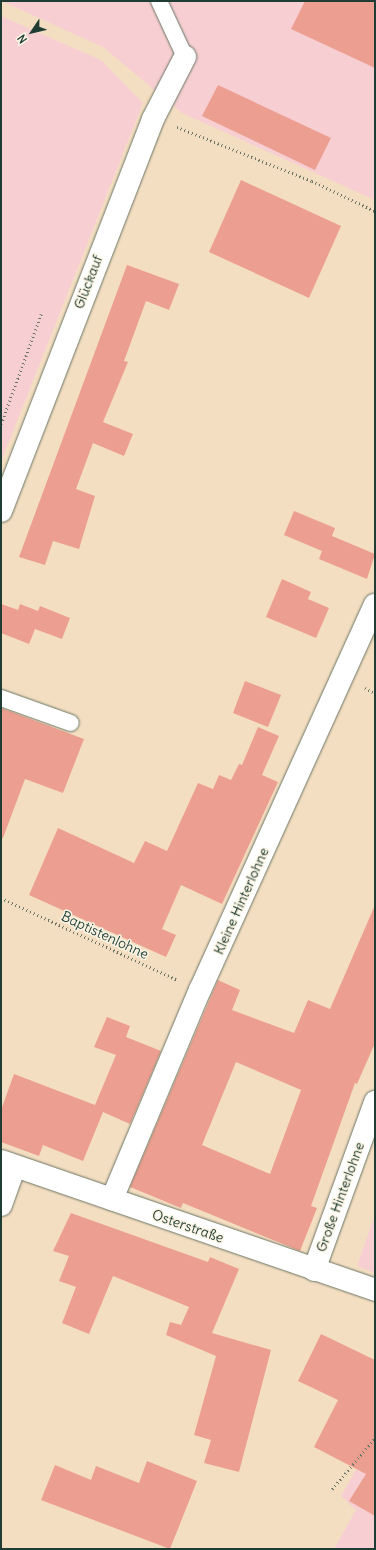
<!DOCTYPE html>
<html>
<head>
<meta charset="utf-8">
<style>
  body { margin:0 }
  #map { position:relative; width:376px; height:1550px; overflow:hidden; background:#f4dec1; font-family:Delius,sans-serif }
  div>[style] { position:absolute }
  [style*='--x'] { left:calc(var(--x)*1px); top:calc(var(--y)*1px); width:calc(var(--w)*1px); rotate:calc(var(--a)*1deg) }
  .built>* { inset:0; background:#f7cfd3 }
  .building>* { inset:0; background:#ec9f91 }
  .path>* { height:2.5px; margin-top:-1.25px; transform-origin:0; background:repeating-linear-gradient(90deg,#6a7565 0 1px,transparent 0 4px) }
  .roads { filter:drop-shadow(0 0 1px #6a7565) drop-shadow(0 0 1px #6a7565) }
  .service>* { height:16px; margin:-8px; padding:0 8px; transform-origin:8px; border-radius:8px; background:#fff }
  .minor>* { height:22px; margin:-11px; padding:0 11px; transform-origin:11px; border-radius:11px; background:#fff }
  .tertiary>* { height:22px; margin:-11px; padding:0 11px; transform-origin:11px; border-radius:11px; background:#fff }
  span { translate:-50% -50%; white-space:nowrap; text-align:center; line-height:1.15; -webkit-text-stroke:3px #fcf5e5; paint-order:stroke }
  .street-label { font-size:14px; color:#1f3d34 }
  .frame { position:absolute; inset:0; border:2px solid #1f3d34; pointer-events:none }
  .north { position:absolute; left:12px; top:12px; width:40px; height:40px; -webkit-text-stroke:3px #fcf5e5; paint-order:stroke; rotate:235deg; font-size:11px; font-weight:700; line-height:16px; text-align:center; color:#1f3d34 }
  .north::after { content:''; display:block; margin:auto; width:14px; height:18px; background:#1f3d34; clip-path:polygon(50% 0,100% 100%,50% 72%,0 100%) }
</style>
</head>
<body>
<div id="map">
  <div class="built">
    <i style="clip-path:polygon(1px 1px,375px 1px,375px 200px,182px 113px,103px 47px)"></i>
    <i style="clip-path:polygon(1px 16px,101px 60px,143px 103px,1px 462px)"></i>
    <i style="clip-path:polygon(375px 1215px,375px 1273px,357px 1266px)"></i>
    <i style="clip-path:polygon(375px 1436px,375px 1549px,334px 1549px,356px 1510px,341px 1496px)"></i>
  </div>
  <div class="building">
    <i style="clip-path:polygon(305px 1px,375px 1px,375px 68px,291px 29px)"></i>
    <i style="clip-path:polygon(218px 85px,331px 138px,315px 170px,202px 116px)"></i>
    <i style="clip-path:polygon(241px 180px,341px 226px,309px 298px,209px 252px)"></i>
    <i style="clip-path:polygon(127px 265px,179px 284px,169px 310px,146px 301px,124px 361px,128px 362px,103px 422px,133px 434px,124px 456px,93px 443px,76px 489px,95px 496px,79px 549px,53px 541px,45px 565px,19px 557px)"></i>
    <i style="clip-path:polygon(294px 511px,335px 528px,332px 536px,375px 554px,367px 579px,319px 559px,322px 551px,284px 535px)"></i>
    <i style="clip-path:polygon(282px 579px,311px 592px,308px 599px,329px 608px,316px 638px,266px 617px)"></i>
    <i style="clip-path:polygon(1px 604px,18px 610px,20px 604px,38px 611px,40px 606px,70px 618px,62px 639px,35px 629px,29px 644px,1px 633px)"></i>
    <i style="clip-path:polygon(245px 681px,281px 695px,268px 727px,233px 713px)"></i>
    <i style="clip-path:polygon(1px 708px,84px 739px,63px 793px,25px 779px,3px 838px,1px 838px)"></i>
    <i style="clip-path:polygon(258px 727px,279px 736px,262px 775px,278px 782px,222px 904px,181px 885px,162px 929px,176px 935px,166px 957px,29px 895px,58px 828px,134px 863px,145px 841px,167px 851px,198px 783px,213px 789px,219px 775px,231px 780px,239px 764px,242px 765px)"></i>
    <i style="clip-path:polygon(evenodd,375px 905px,375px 1043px,357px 1084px,355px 1083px,311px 1206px,317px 1208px,300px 1251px,183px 1203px,181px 1208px,130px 1187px,218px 980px,240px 990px,232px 1010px,294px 1033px,308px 1000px,330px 1009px,375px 905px,236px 1062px,301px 1090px,270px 1174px,202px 1145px,236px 1062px)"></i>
    <i style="clip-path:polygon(107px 1017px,130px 1026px,126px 1037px,161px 1051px,130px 1124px,103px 1112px,83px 1161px,43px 1145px,39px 1156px,1px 1142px,1px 1110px,14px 1074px,95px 1105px,116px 1055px,94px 1047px)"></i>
    <i style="clip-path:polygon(71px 1213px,208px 1262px,210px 1257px,239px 1269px,212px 1333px,271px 1350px,239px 1472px,204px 1463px,211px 1440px,194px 1435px,216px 1356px,166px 1335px,170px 1322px,181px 1325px,189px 1307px,113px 1276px,89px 1334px,62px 1323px,76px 1287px,59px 1281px,69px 1256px,53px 1251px)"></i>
    <i style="clip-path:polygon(321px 1334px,375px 1360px,375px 1516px,349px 1501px,366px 1474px,314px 1447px,338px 1400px,298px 1381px)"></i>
    <i style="clip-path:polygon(147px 1461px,197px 1481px,170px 1549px,41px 1500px,55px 1465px,91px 1480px,96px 1466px,139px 1483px)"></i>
  </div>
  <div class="path">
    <i style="--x:177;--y:127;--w:145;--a:21.8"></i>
    <i style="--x:312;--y:181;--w:70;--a:25.5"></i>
    <i style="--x:1;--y:424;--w:117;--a:-70"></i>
    <i style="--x:365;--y:688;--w:11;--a:27"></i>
    <i style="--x:1;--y:898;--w:195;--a:24.9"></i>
    <i style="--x:332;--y:1489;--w:67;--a:-49.9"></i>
  </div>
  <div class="roads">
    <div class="service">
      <i style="--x:159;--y:1;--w:62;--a:65.1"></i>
      <i style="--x:1;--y:698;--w:74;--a:19.7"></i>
    </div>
    <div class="minor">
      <i style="--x:1;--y:511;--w:420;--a:-68.8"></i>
      <i style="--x:153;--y:119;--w:70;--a:-62.7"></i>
      <i style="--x:112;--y:1199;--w:227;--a:-67.2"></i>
      <i style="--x:200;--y:990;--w:423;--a:-65.6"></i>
      <i style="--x:1;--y:1205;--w:41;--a:-70.3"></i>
      <i style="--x:314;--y:1270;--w:179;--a:-70"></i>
    </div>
    <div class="tertiary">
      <i style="--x:1;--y:1161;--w:396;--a:19"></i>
    </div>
  </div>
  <div class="street-label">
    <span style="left:88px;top:282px;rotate:-69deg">Glückauf</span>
    <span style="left:241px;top:901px;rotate:-66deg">Kleine Hinterlohne</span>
    <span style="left:105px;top:935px;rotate:25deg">Baptistenlohne</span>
    <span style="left:340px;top:1197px;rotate:-70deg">Große Hinterlohne</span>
    <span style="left:188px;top:1226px;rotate:19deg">Osterstraße</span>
  </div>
  <div class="frame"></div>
  <div class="north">N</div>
</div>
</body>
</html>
